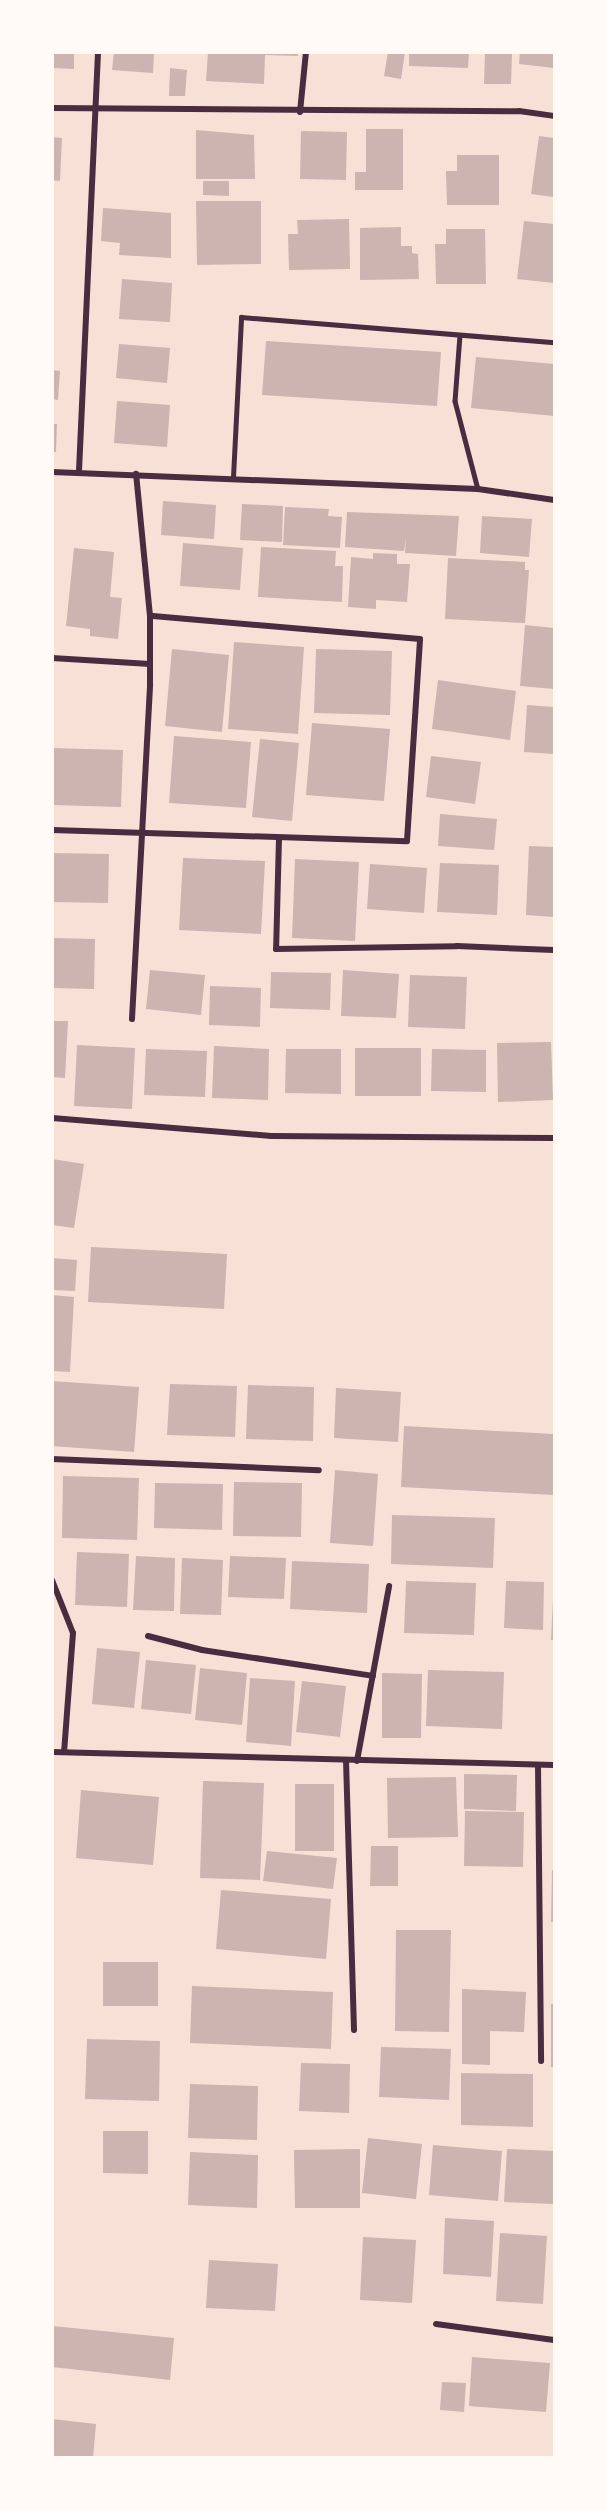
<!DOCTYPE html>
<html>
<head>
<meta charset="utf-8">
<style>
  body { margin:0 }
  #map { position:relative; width:607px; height:2510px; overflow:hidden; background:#f7e1d7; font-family:"Alegreya Sans",sans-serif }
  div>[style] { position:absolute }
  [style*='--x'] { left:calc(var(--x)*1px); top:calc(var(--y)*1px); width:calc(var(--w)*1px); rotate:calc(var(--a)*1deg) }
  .building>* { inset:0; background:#ccb4b1 }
  .service>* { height:4.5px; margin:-2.25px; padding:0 2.25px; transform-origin:2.25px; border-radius:2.25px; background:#4a2c40 }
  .minor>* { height:6px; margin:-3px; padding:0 3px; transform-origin:3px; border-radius:3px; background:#4a2c40 }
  span { translate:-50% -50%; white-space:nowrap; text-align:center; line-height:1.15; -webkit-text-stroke:4.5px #fffaf5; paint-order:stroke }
  .frame { position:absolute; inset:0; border:54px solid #fffaf5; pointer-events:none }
</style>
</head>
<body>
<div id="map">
  <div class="building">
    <i style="clip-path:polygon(52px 52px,74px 52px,74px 69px,52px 68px)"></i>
    <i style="clip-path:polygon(114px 52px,154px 52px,153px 73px,112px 70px)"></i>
    <i style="clip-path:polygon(208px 52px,298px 52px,298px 56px,265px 55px,264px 84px,206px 81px)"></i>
    <i style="clip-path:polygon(388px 52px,405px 52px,401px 79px,384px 76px)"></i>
    <i style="clip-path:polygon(409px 52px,469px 52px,468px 68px,409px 66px)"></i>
    <i style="clip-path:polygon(485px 52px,512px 52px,511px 84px,484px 84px)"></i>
    <i style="clip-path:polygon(520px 52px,554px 52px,554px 68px,519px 64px)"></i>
    <i style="clip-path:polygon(170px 68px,187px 70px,185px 96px,169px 96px)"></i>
    <i style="clip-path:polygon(366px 129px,403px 129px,403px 190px,355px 190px,355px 172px,366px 172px)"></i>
    <i style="clip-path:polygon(196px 130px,254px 135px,255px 179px,196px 179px)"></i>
    <i style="clip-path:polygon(301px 131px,347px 132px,346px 180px,300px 179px)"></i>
    <i style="clip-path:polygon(539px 136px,554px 138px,554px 197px,531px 194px)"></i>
    <i style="clip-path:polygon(52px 137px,62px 138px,60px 181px,52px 180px)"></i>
    <i style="clip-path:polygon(457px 155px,499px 155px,499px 205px,447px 205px,446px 171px,457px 171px)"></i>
    <i style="clip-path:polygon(203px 181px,229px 181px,229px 196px,203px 195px)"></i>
    <i style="clip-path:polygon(196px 201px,261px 201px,261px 264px,197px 265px)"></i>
    <i style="clip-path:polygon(103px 208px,171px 213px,171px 258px,119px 255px,120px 243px,101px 241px)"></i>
    <i style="clip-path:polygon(349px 219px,350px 269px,289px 270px,288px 234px,298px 234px,297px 220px)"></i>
    <i style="clip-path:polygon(524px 221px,554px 224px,554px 283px,517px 279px)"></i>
    <i style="clip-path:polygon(401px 227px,401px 246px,412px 246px,412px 253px,418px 254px,419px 279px,360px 280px,360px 228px)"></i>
    <i style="clip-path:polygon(446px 229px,485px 229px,486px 284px,436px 284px,435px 244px,446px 244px)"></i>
    <i style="clip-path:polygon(122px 279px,172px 283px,170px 322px,119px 319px)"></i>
    <i style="clip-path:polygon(266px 341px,441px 352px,437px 406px,262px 395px)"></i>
    <i style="clip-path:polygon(119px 344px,170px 348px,167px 383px,116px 378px)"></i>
    <i style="clip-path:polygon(476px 357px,554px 364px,554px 416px,471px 408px)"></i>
    <i style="clip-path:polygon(52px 370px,60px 371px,58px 400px,52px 399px)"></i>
    <i style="clip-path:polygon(117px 401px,170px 405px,167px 447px,114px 443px)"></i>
    <i style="clip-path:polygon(52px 424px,57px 424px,56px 452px,52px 452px)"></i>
    <i style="clip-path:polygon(163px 501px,216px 505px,214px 539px,161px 535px)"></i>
    <i style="clip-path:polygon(242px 504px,283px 506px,282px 542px,240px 540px)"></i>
    <i style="clip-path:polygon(285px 507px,329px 509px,328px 516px,342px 517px,340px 548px,283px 545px)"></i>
    <i style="clip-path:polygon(347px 512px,459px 516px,456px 556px,405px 553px,406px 538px,404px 551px,345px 547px)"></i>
    <i style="clip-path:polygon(482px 516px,532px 519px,529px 557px,480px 553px)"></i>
    <i style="clip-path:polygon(183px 543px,243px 548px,240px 590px,180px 586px)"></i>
    <i style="clip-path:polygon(261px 547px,336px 551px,335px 566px,343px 566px,342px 602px,258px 597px)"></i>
    <i style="clip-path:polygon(74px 548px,114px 552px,110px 597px,122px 598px,118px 639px,90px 636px,90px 629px,66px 626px)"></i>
    <i style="clip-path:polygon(373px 553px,397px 554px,397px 564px,410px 564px,407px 602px,376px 600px,376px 609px,348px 607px,351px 557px,373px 559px)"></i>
    <i style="clip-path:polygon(448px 558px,525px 562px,525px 570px,529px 570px,525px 623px,445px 619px)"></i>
    <i style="clip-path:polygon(525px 625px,554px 628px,554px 689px,520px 686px)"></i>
    <i style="clip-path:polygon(234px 642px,304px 647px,298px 734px,228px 729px)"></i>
    <i style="clip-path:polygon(172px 649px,229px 655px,222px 732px,165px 726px)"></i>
    <i style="clip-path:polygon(316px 649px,392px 651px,390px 715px,314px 713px)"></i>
    <i style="clip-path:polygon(438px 680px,516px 691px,510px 740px,432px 729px)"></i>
    <i style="clip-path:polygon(527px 705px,554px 707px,554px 754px,524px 752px)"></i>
    <i style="clip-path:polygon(312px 723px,390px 729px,384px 801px,306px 795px)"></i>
    <i style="clip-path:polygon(174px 736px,251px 742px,246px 808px,169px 803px)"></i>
    <i style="clip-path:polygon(260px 739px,299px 743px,292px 821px,252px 817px)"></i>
    <i style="clip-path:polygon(52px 748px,123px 750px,121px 807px,52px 805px)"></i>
    <i style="clip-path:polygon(431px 756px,481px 762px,475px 804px,426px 797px)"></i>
    <i style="clip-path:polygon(440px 814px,497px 819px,494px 850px,438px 846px)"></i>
    <i style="clip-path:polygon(529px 846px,554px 847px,554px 917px,526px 915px)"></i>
    <i style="clip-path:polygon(52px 853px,109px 854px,108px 903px,52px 902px)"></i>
    <i style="clip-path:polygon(183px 858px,265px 861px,261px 934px,179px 930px)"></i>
    <i style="clip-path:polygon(295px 859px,359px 862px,355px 941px,292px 938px)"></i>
    <i style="clip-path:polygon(440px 863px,499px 865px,497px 915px,437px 912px)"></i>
    <i style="clip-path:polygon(370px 864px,427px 868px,424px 913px,367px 909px)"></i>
    <i style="clip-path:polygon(52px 938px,95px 939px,94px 989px,52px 988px)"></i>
    <i style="clip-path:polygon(150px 970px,205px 975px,201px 1015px,146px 1009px)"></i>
    <i style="clip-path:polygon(343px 970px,399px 974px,396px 1018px,341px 1016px)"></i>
    <i style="clip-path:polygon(271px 972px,331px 973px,330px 1010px,270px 1008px)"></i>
    <i style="clip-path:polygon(410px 975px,467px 977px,465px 1029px,408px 1027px)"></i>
    <i style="clip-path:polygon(210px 986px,261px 988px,260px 1027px,209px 1025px)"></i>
    <i style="clip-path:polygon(52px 1021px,68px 1021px,65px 1078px,52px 1077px)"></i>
    <i style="clip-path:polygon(551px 1042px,553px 1100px,498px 1102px,497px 1043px)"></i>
    <i style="clip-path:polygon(77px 1045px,135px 1048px,132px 1109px,74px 1106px)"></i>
    <i style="clip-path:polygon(214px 1046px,269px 1049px,268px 1100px,212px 1098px)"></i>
    <i style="clip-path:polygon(355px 1048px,421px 1048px,421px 1096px,355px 1096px)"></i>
    <i style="clip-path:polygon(146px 1049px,207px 1051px,205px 1097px,144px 1095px)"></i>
    <i style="clip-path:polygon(286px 1049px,341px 1049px,341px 1094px,285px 1093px)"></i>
    <i style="clip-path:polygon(432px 1049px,486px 1050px,486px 1092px,431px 1091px)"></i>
    <i style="clip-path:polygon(52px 1159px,84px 1164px,74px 1228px,52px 1225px)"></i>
    <i style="clip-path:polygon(91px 1247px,227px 1254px,224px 1309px,88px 1302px)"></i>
    <i style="clip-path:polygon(52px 1258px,77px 1260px,75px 1291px,52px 1290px)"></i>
    <i style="clip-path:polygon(52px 1295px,74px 1297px,70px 1372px,52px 1371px)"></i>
    <i style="clip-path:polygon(52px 1381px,139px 1387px,134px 1452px,52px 1446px)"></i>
    <i style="clip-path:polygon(170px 1384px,237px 1386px,235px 1437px,167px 1435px)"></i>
    <i style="clip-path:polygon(248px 1385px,314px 1387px,313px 1441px,246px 1439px)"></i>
    <i style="clip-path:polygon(336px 1388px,401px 1392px,398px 1442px,334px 1438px)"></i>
    <i style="clip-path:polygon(404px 1426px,554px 1434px,554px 1495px,401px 1487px)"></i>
    <i style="clip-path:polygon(335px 1470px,378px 1474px,373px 1546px,330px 1543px)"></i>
    <i style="clip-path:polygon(63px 1476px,139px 1478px,137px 1540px,62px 1538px)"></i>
    <i style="clip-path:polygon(234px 1482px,302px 1483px,301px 1537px,233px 1536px)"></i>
    <i style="clip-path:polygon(155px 1483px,223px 1484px,222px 1530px,154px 1528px)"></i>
    <i style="clip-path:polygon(392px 1515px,495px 1518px,493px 1568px,391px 1564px)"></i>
    <i style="clip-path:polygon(77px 1552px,129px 1554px,127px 1607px,75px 1605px)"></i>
    <i style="clip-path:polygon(136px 1556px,175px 1558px,174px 1611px,133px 1610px)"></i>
    <i style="clip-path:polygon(230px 1556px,286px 1558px,284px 1599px,228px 1597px)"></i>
    <i style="clip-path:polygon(182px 1558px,223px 1560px,221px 1615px,180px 1614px)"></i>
    <i style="clip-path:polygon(292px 1561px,369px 1564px,367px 1613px,290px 1609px)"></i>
    <i style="clip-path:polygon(406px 1581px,476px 1583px,474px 1635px,404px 1633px)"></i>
    <i style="clip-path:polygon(506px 1581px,544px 1582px,543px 1630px,504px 1628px)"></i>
    <i style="clip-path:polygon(553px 1599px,554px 1599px,554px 1640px,551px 1640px)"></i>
    <i style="clip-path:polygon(97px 1648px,140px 1652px,134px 1708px,92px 1704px)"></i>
    <i style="clip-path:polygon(146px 1660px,196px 1665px,191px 1714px,141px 1709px)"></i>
    <i style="clip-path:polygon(200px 1668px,247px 1673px,242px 1725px,195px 1720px)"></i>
    <i style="clip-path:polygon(428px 1670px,504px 1672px,502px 1729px,426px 1726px)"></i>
    <i style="clip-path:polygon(382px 1673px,422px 1674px,421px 1738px,382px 1738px)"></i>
    <i style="clip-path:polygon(250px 1678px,295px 1681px,291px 1746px,246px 1742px)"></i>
    <i style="clip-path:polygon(302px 1681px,346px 1686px,340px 1737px,296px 1732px)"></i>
    <i style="clip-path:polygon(464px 1774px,517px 1775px,516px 1811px,464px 1809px)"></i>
    <i style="clip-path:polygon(456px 1777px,458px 1837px,388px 1838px,387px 1778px)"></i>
    <i style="clip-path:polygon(203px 1781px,264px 1783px,260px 1880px,200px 1878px)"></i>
    <i style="clip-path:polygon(295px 1784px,334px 1784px,334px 1851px,295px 1851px)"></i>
    <i style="clip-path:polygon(81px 1790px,159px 1797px,153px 1865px,76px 1858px)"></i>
    <i style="clip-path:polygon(465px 1811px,524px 1812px,523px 1867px,464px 1866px)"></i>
    <i style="clip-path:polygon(371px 1846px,398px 1846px,398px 1886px,370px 1886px)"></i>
    <i style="clip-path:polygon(267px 1851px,337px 1858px,333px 1889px,263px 1881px)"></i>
    <i style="clip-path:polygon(552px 1870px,554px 1870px,554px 1922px,551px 1922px)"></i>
    <i style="clip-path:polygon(221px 1890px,331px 1899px,326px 1959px,216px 1949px)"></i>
    <i style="clip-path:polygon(396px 1930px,451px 1930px,449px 2032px,395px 2031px)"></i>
    <i style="clip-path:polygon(103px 1962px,158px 1962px,158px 2006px,103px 2006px)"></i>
    <i style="clip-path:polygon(192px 1986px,333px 1992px,331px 2049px,190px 2043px)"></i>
    <i style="clip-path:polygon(462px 1989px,526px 1992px,524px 2032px,490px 2031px,490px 2065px,462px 2064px)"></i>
    <i style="clip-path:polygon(551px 2004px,554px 2004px,554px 2067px,551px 2067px)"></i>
    <i style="clip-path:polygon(87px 2039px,160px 2041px,159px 2101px,85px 2099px)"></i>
    <i style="clip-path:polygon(381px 2047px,451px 2049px,449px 2100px,379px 2097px)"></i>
    <i style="clip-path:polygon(301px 2063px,350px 2064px,349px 2113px,299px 2111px)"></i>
    <i style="clip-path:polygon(461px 2073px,533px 2074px,533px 2127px,461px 2125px)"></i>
    <i style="clip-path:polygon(190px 2084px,258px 2086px,257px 2140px,188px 2138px)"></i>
    <i style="clip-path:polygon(103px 2131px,148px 2131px,148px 2174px,103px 2173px)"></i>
    <i style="clip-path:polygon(368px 2138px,422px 2144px,416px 2199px,362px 2193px)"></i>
    <i style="clip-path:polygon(433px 2145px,502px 2151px,498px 2201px,429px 2195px)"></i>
    <i style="clip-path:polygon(360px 2149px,360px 2208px,295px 2208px,294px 2150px)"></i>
    <i style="clip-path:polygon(507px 2149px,554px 2151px,554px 2204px,504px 2202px)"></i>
    <i style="clip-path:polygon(190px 2152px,258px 2155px,257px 2208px,188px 2205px)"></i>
    <i style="clip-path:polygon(445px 2218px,494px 2221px,491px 2277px,443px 2274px)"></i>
    <i style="clip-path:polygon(500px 2233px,547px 2236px,543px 2304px,496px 2301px)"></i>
    <i style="clip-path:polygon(363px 2237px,416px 2240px,412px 2303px,360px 2300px)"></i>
    <i style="clip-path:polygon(209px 2260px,278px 2264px,275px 2311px,206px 2308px)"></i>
    <i style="clip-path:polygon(52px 2326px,174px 2338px,170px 2380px,52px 2367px)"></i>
    <i style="clip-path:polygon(472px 2357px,550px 2363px,546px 2412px,469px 2406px)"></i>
    <i style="clip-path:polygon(442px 2382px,466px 2383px,464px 2412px,440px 2410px)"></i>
    <i style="clip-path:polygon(52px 2419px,96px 2424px,93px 2458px,52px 2458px)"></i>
  </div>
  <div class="service">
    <i style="--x:460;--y:335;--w:66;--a:94.3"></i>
    <i style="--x:455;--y:401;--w:91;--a:75.4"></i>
    <i style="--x:233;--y:477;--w:160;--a:-87.1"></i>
    <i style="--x:241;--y:317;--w:314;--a:4.6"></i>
  </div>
  <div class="minor">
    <i style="--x:52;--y:108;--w:467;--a:0.4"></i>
    <i style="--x:519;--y:111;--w:35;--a:8"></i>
    <i style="--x:300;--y:112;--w:60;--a:-84.3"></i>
    <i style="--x:79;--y:471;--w:419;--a:-87.4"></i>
    <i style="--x:52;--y:472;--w:426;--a:2.3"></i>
    <i style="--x:478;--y:489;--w:77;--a:8.2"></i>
    <i style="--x:52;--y:658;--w:98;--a:3.5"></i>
    <i style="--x:52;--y:830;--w:355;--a:1.8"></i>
    <i style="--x:407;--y:841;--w:202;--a:-86.3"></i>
    <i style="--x:420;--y:639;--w:271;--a:-175.1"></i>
    <i style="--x:279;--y:838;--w:111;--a:91.5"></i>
    <i style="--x:276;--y:949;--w:181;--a:-0.9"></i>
    <i style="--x:457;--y:946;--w:97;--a:2.4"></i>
    <i style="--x:132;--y:1019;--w:335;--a:-86.9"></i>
    <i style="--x:150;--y:684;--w:68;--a:-90"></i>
    <i style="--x:150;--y:616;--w:143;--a:-95.6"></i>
    <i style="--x:52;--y:1118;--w:220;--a:4.7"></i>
    <i style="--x:271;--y:1136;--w:283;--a:0.4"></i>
    <i style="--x:52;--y:1459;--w:267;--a:2.4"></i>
    <i style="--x:52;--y:1580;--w:57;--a:68.4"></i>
    <i style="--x:73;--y:1633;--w:119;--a:94.3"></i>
    <i style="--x:148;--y:1636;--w:56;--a:14.5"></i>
    <i style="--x:202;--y:1650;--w:173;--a:8.6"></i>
    <i style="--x:52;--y:1752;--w:502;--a:1.48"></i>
    <i style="--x:346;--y:1760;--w:270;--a:88.3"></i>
    <i style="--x:357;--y:1761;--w:178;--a:-79.6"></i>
    <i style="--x:538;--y:1765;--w:296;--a:89.4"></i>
    <i style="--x:436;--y:2324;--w:119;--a:7.7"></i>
  </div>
  <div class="frame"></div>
</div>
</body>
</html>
